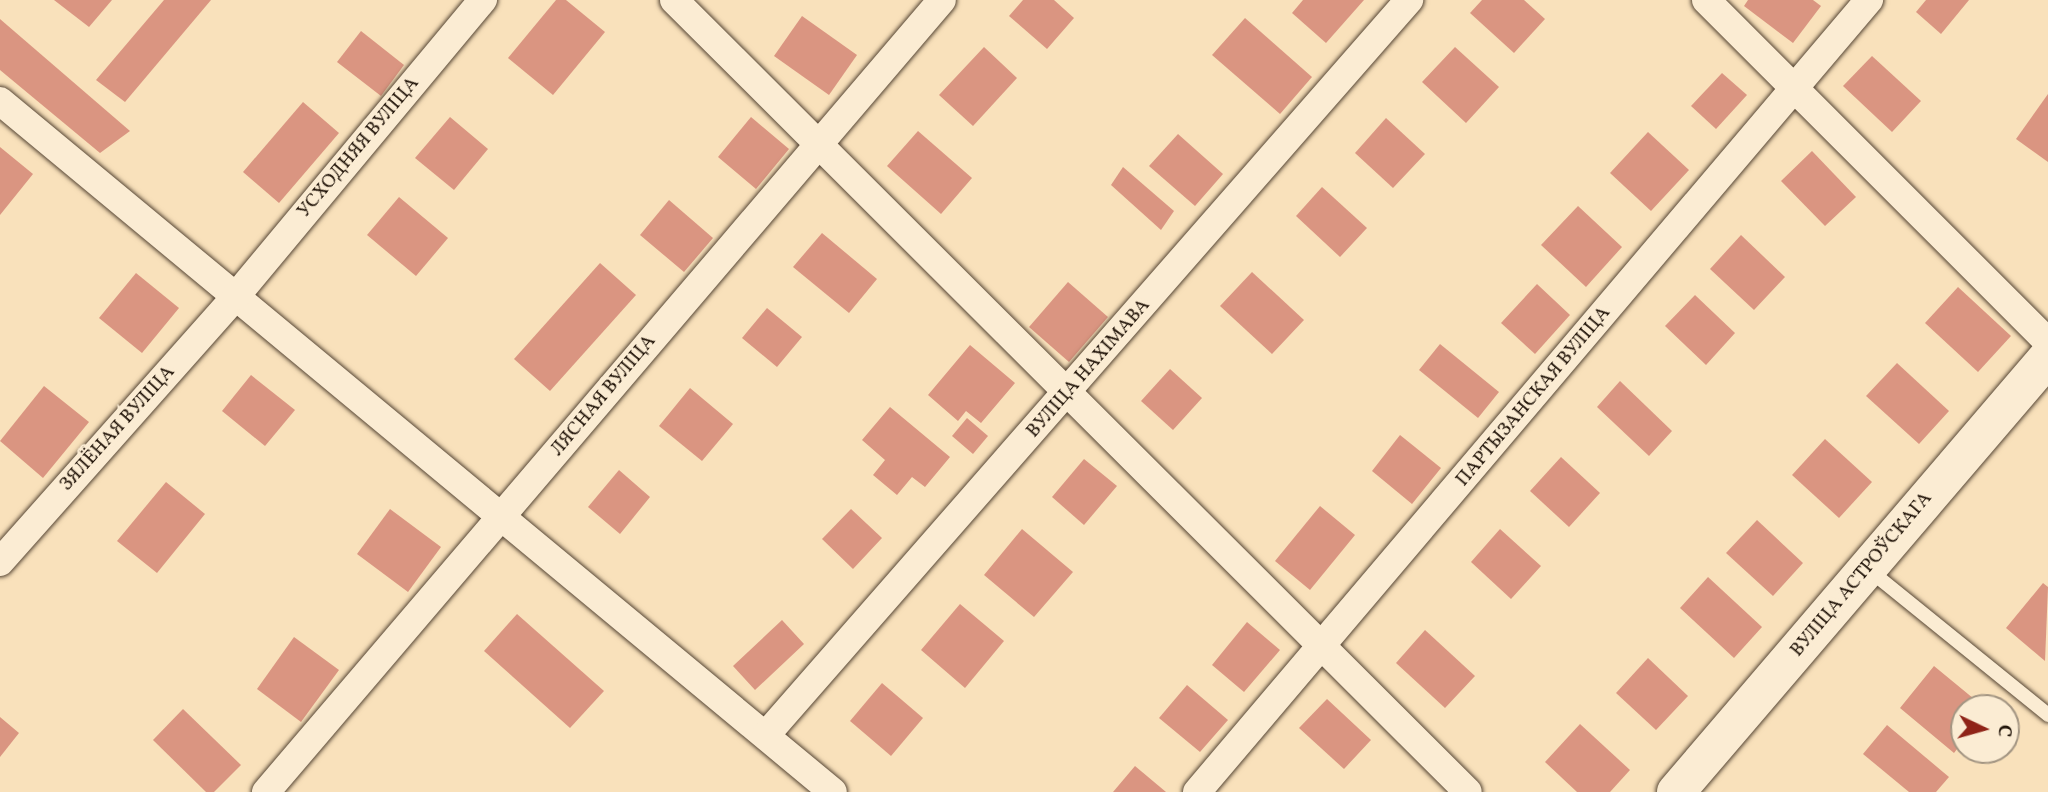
<!DOCTYPE html>
<html>
<head>
<meta charset="utf-8">
<style>
  body { margin:0 }
  #map { position:relative; width:2048px; height:792px; overflow:hidden; background:#f9e1bb; font-family:Vollkorn,serif }
  div>[style] { position:absolute }
  [style*='--x'] { left:calc(var(--x)*1px); top:calc(var(--y)*1px); width:calc(var(--w)*1px); rotate:calc(var(--a)*1deg) }
  .building>* { inset:0; background:#da9581 }
  .roads { filter:drop-shadow(0 0 2px #564635) drop-shadow(0 0 2px #564635) }
  .lane>* { height:14px; margin:-7px; padding:0 7px; transform-origin:7px; border-radius:7px; background:#fbecd3 }
  .street>* { height:28px; margin:-14px; padding:0 14px; transform-origin:14px; border-radius:14px; background:#fbecd3 }
  .secondary>* { height:38px; margin:-19px; padding:0 19px; transform-origin:19px; border-radius:19px; background:#fbecd3 }
  span { translate:-50% -50%; white-space:nowrap; text-align:center; line-height:1.15; -webkit-text-stroke:7px #fbecd3; paint-order:stroke }
  .street-label { font-size:19px; color:#201308 }
  .north { position:absolute; left:1950px; top:694px; width:70px; height:70px; box-sizing:border-box; background:#fbecd3; border:2px solid #a39582; border-radius:50%; rotate:95deg; font-size:19px; font-weight:700; line-height:28px; text-align:center; color:#201308 }
  .north::after { content:''; display:block; margin:auto; width:24px; height:32px; background:#8f2418; clip-path:polygon(50% 0,100% 100%,50% 72%,0 100%) }
</style>
</head>
<body>
<div id="map">
  <div class="building">
    <i style="clip-path:polygon(54px 0,112px 0,89px 27px)"></i>
    <i style="clip-path:polygon(164px 0,211px 0,125px 102px,96px 80px)"></i>
    <i style="clip-path:polygon(556px 0,566px 0,605px 32px,553px 95px,508px 58px)"></i>
    <i style="clip-path:polygon(1023px 0,1054px 0,1074px 18px,1047px 49px,1009px 16px)"></i>
    <i style="clip-path:polygon(1303px 0,1364px 0,1326px 43px,1292px 13px)"></i>
    <i style="clip-path:polygon(1482px 0,1524px 0,1545px 19px,1514px 53px,1470px 13px)"></i>
    <i style="clip-path:polygon(1748px 0,1813px 0,1821px 6px,1793px 43px,1744px 6px)"></i>
    <i style="clip-path:polygon(1926px 0,1969px 0,1941px 34px,1916px 12px)"></i>
    <i style="clip-path:polygon(802px 16px,857px 55px,829px 95px,774px 56px)"></i>
    <i style="clip-path:polygon(1245px 18px,1312px 77px,1280px 114px,1212px 55px)"></i>
    <i style="clip-path:polygon(0 19px,130px 131px,100px 153px,0 70px)"></i>
    <i style="clip-path:polygon(361px 31px,404px 65px,381px 96px,337px 62px)"></i>
    <i style="clip-path:polygon(984px 47px,1017px 78px,973px 126px,939px 95px)"></i>
    <i style="clip-path:polygon(1455px 47px,1499px 87px,1466px 123px,1422px 82px)"></i>
    <i style="clip-path:polygon(1872px 56px,1921px 101px,1892px 132px,1843px 86px)"></i>
    <i style="clip-path:polygon(1722px 73px,1747px 95px,1716px 129px,1691px 106px)"></i>
    <i style="clip-path:polygon(2048px 94px,2048px 162px,2016px 139px)"></i>
    <i style="clip-path:polygon(303px 102px,339px 133px,279px 203px,243px 172px)"></i>
    <i style="clip-path:polygon(450px 117px,488px 149px,454px 190px,415px 158px)"></i>
    <i style="clip-path:polygon(751px 117px,789px 149px,756px 189px,718px 157px)"></i>
    <i style="clip-path:polygon(1386px 118px,1425px 154px,1393px 188px,1355px 153px)"></i>
    <i style="clip-path:polygon(918px 131px,972px 178px,941px 214px,887px 166px)"></i>
    <i style="clip-path:polygon(1648px 132px,1689px 170px,1651px 211px,1610px 173px)"></i>
    <i style="clip-path:polygon(1178px 134px,1223px 174px,1195px 206px,1149px 166px)"></i>
    <i style="clip-path:polygon(0 147px,33px 174px,0 215px)"></i>
    <i style="clip-path:polygon(1812px 151px,1856px 197px,1825px 226px,1781px 181px)"></i>
    <i style="clip-path:polygon(1123px 167px,1174px 211px,1161px 230px,1111px 185px)"></i>
    <i style="clip-path:polygon(1322px 187px,1367px 228px,1340px 257px,1296px 216px)"></i>
    <i style="clip-path:polygon(399px 197px,448px 238px,416px 276px,367px 235px)"></i>
    <i style="clip-path:polygon(669px 200px,713px 238px,684px 272px,640px 235px)"></i>
    <i style="clip-path:polygon(1578px 206px,1622px 247px,1586px 287px,1541px 245px)"></i>
    <i style="clip-path:polygon(822px 233px,877px 279px,849px 313px,793px 267px)"></i>
    <i style="clip-path:polygon(1741px 235px,1785px 277px,1754px 310px,1710px 269px)"></i>
    <i style="clip-path:polygon(600px 263px,636px 295px,550px 391px,514px 359px)"></i>
    <i style="clip-path:polygon(1252px 272px,1304px 320px,1272px 354px,1220px 306px)"></i>
    <i style="clip-path:polygon(136px 273px,179px 308px,142px 353px,99px 318px)"></i>
    <i style="clip-path:polygon(1068px 282px,1108px 317px,1069px 362px,1029px 327px)"></i>
    <i style="clip-path:polygon(1537px 284px,1570px 315px,1535px 354px,1501px 323px)"></i>
    <i style="clip-path:polygon(1958px 287px,2011px 336px,1978px 372px,1925px 323px)"></i>
    <i style="clip-path:polygon(1695px 295px,1735px 333px,1706px 365px,1665px 326px)"></i>
    <i style="clip-path:polygon(767px 308px,802px 337px,777px 367px,742px 338px)"></i>
    <i style="clip-path:polygon(1440px 344px,1499px 392px,1478px 418px,1419px 370px)"></i>
    <i style="clip-path:polygon(970px 345px,1015px 383px,981px 423px,966px 411px,958px 421px,928px 395px)"></i>
    <i style="clip-path:polygon(1897px 363px,1949px 411px,1919px 444px,1866px 396px)"></i>
    <i style="clip-path:polygon(1170px 369px,1202px 398px,1173px 430px,1141px 401px)"></i>
    <i style="clip-path:polygon(251px 375px,295px 410px,265px 446px,222px 411px)"></i>
    <i style="clip-path:polygon(1620px 381px,1672px 431px,1649px 456px,1597px 407px)"></i>
    <i style="clip-path:polygon(44px 386px,89px 422px,43px 478px,0 441px)"></i>
    <i style="clip-path:polygon(690px 388px,733px 424px,702px 461px,659px 426px)"></i>
    <i style="clip-path:polygon(890px 407px,950px 457px,925px 487px,912px 477px,897px 495px,873px 475px,885px 460px,862px 440px)"></i>
    <i style="clip-path:polygon(967px 418px,988px 436px,973px 454px,952px 436px)"></i>
    <i style="clip-path:polygon(1400px 435px,1441px 468px,1412px 504px,1372px 471px)"></i>
    <i style="clip-path:polygon(1825px 439px,1872px 482px,1839px 518px,1792px 475px)"></i>
    <i style="clip-path:polygon(1561px 457px,1600px 493px,1569px 527px,1530px 491px)"></i>
    <i style="clip-path:polygon(1084px 459px,1117px 486px,1084px 525px,1052px 497px)"></i>
    <i style="clip-path:polygon(619px 470px,650px 497px,620px 534px,588px 507px)"></i>
    <i style="clip-path:polygon(166px 482px,205px 514px,157px 573px,117px 541px)"></i>
    <i style="clip-path:polygon(1320px 506px,1355px 535px,1310px 590px,1275px 561px)"></i>
    <i style="clip-path:polygon(390px 509px,441px 547px,408px 592px,357px 554px)"></i>
    <i style="clip-path:polygon(851px 509px,882px 538px,853px 569px,822px 539px)"></i>
    <i style="clip-path:polygon(1757px 520px,1803px 563px,1773px 596px,1726px 553px)"></i>
    <i style="clip-path:polygon(1022px 529px,1073px 572px,1034px 617px,984px 575px)"></i>
    <i style="clip-path:polygon(1500px 529px,1541px 566px,1511px 599px,1471px 562px)"></i>
    <i style="clip-path:polygon(1708px 577px,1762px 627px,1734px 658px,1680px 608px)"></i>
    <i style="clip-path:polygon(2043px 583px,2048px 587px,2045px 661px,2006px 628px)"></i>
    <i style="clip-path:polygon(960px 604px,1004px 641px,965px 688px,921px 650px)"></i>
    <i style="clip-path:polygon(517px 614px,604px 691px,570px 728px,484px 651px)"></i>
    <i style="clip-path:polygon(782px 620px,804px 644px,755px 690px,733px 666px)"></i>
    <i style="clip-path:polygon(1247px 622px,1280px 650px,1244px 692px,1212px 665px)"></i>
    <i style="clip-path:polygon(1425px 630px,1475px 676px,1445px 708px,1396px 663px)"></i>
    <i style="clip-path:polygon(294px 637px,339px 670px,301px 722px,257px 689px)"></i>
    <i style="clip-path:polygon(1648px 658px,1688px 696px,1656px 730px,1616px 693px)"></i>
    <i style="clip-path:polygon(1934px 666px,1985px 708px,1964px 708px,1964px 740px,1954px 753px,1900px 708px)"></i>
    <i style="clip-path:polygon(882px 683px,923px 718px,891px 756px,850px 721px)"></i>
    <i style="clip-path:polygon(1187px 685px,1228px 720px,1200px 752px,1159px 718px)"></i>
    <i style="clip-path:polygon(1327px 699px,1371px 740px,1344px 769px,1299px 728px)"></i>
    <i style="clip-path:polygon(183px 709px,241px 765px,214px 792px,206px 792px,153px 740px)"></i>
    <i style="clip-path:polygon(0 717px,19px 733px,0 757px)"></i>
    <i style="clip-path:polygon(1580px 724px,1630px 770px,1610px 792px,1577px 792px,1545px 762px)"></i>
    <i style="clip-path:polygon(1887px 725px,1949px 777px,1936px 792px,1909px 792px,1863px 754px)"></i>
    <i style="clip-path:polygon(1135px 766px,1166px 792px,1113px 792px)"></i>
  </div>
  <div class="roads">
    <div class="lane">
      <i style="--x:1868;--y:569;--w:232;--a:39"></i>
    </div>
    <div class="street">
      <i style="--x:674;--y:0;--w:1121;--a:44.93"></i>
      <i style="--x:1706;--y:0;--w:484;--a:45"></i>
      <i style="--x:0;--y:101;--w:1082;--a:39.68"></i>
      <i style="--x:0;--y:562;--w:356;--a:-48.4"></i>
      <i style="--x:236;--y:296;--w:386;--a:-50.2"></i>
      <i style="--x:766;--y:735;--w:977;--a:-48.82"></i>
      <i style="--x:266;--y:792;--w:1041;--a:-49.52"></i>
      <i style="--x:1197;--y:792;--w:1039;--a:-49.69"></i>
    </div>
    <div class="secondary">
      <i style="--x:1676;--y:792;--w:572;--a:-49.46"></i>
    </div>
  </div>
  <div class="street-label">
    <span style="left:359px;top:148px;rotate:-50deg">УСХОДНЯЯ ВУЛІЦА</span>
    <span style="left:1089px;top:369px;rotate:-49deg">ВУЛІЦА НАХІМАВА</span>
    <span style="left:604px;top:396px;rotate:-50deg">ЛЯСНАЯ ВУЛІЦА</span>
    <span style="left:1534px;top:397px;rotate:-50deg">ПАРТЫЗАНСКАЯ ВУЛІЦА</span>
    <span style="left:118px;top:429px;rotate:-48deg">ЗЯЛЁНАЯ ВУЛІЦА</span>
    <span style="left:1862px;top:575px;rotate:-50deg">ВУЛІЦА АСТРОЎСКАГА</span>
  </div>
  <div class="north">С</div>
</div>
</body>
</html>
